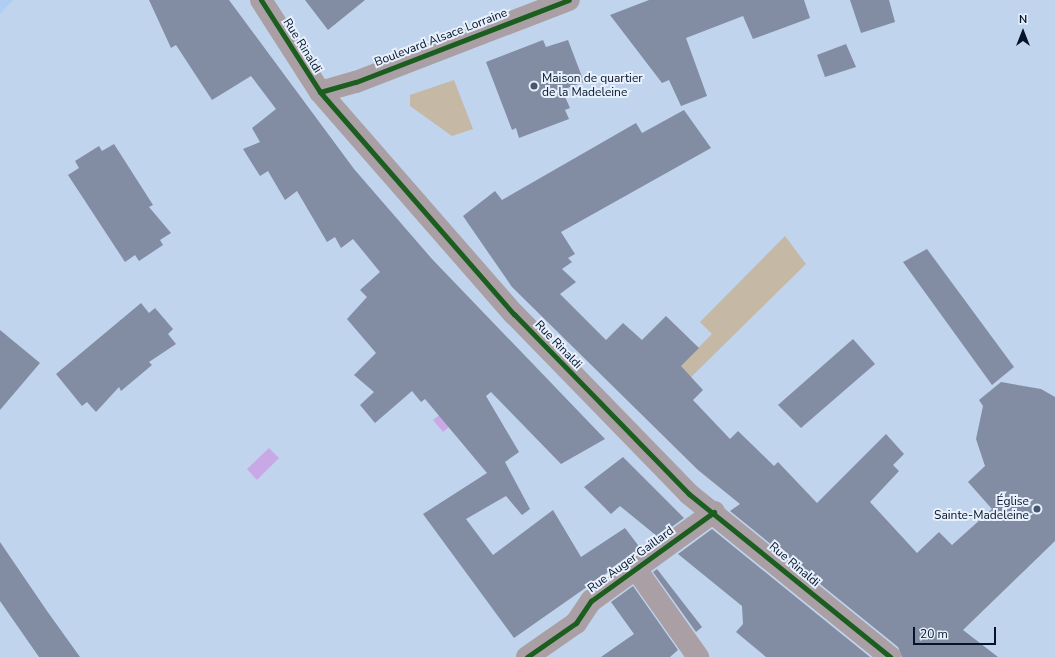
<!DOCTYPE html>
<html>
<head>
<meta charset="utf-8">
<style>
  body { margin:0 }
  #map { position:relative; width:1055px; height:657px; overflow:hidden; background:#c1d4ed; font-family:"Nunito Sans",sans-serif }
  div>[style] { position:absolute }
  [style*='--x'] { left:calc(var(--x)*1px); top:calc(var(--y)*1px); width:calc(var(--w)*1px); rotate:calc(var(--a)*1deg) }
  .built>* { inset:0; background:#afccf2 }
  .green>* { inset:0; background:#c5b8a5 }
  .water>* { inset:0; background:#c9a9e5 }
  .building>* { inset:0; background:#828ca2 }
  .minor>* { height:22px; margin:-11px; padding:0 11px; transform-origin:11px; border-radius:11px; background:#a99fa4 }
  .tertiary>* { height:22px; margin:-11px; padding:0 11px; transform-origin:11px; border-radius:11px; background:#a99fa4 }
  .cycleway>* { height:5px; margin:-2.5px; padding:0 2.5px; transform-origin:2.5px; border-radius:2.5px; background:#1b5e20 }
  .dots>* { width:11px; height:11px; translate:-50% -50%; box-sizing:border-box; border:2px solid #e7f0fc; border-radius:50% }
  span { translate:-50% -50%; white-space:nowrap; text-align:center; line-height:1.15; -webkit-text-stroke:4px #e7f0fc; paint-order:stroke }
  .street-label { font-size:12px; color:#051428 }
  .poi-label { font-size:12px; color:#051428 }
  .left { translate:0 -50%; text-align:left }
  .right { translate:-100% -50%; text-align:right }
  .north { position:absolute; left:1003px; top:12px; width:40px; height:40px; -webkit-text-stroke:3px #e7f0fc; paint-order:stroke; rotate:0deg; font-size:11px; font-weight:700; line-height:16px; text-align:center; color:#051428 }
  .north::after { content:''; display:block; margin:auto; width:14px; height:18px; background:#051428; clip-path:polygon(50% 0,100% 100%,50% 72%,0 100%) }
  .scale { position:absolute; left:913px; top:627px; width:83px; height:18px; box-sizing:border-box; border:2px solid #051428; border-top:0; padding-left:5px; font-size:12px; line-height:14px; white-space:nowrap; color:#051428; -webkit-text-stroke:3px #e7f0fc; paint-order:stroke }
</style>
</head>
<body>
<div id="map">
  <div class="built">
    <i style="clip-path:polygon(0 0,13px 0,0 14px)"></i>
  </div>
  <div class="green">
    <i style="clip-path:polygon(454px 80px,473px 129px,452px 136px,410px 106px,410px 95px)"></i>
    <i style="clip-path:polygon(785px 236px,806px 264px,678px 390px,675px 347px,687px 359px,712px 334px,700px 322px)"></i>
  </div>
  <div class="water">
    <i style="clip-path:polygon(455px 403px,464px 414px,443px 432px,433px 420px)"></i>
    <i style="clip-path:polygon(269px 448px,279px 458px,257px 480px,247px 469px)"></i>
  </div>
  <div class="building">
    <i style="clip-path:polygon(149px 0,229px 0,354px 169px,432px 259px,605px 439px,561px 464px,491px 392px,486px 396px,519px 452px,505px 462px,530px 509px,522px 515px,506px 496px,466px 519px,493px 555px,553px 510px,581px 557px,625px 528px,641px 549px,514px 638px,423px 514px,487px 473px,425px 399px,421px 402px,412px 391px,375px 423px,360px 405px,374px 392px,354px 375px,376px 353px,347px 319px,367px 297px,360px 290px,380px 272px,353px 239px,341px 248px,335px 237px,327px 242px,297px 191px,285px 200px,268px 171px,260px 176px,243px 149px,260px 142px,252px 128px,276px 109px,251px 76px,212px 100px,176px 45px,171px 48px)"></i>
    <i style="clip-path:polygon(305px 0,365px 0,328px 30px)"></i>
    <i style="clip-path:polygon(649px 0,804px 0,810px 18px,753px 39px,743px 16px,686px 38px,707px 96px,681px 106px,669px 80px,662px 83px,610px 15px)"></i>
    <i style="clip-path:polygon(850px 0,889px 0,895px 22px,861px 33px)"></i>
    <i style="clip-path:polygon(543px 40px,546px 47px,568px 40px,584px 82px,562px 90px,570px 108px,565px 110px,569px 119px,519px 138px,516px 128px,512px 130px,486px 62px)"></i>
    <i style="clip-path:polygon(846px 44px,856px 67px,825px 77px,817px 55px)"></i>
    <i style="clip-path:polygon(684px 110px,711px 148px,561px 232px,575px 254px,568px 258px,572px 262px,562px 269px,576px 282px,560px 294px,606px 340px,623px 323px,642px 340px,666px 316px,699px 348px,681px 366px,703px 390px,693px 400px,730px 439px,738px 431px,774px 466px,778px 462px,817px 503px,886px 434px,904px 454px,893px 465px,899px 471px,870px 502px,917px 553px,939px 532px,952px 545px,992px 509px,968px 482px,985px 466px,976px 439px,983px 406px,979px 400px,1001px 382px,1041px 389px,1055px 397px,1055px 541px,963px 630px,998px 657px,902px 657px,898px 647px,730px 511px,740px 504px,698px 470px,512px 287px,463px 216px,495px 191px,502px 200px,636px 123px,642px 133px)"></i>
    <i style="clip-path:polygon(114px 144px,153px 205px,149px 207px,171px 233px,160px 240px,163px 245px,139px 261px,135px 255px,125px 262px,68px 175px,79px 168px,75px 161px,99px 146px,102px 151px)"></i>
    <i style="clip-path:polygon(927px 249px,1014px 367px,992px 385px,903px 262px)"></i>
    <i style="clip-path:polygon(141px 303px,149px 313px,155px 308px,173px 329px,168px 334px,176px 344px,149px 362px,152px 365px,121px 391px,119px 387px,96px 412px,87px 402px,82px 406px,56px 374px)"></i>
    <i style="clip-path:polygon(0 330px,40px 363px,0 410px)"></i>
    <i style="clip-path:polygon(853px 339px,875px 364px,801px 428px,778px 405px)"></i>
    <i style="clip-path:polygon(623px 457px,684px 518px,658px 537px,620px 506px,611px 514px,584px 487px)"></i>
    <i style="clip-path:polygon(712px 529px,870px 657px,766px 657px,736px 632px,743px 624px,742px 606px,678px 554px)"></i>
    <i style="clip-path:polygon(0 542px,47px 611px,80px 657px,39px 657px,0 601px)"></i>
    <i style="clip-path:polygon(657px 569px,702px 627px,696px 632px,653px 572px)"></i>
    <i style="clip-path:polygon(633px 586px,678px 650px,670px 657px,601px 657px,634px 634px,611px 602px)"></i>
  </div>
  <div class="minor">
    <i style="--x:320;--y:92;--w:37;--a:-16"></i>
    <i style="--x:356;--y:82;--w:228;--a:-21.1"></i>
    <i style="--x:636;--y:569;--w:108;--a:54.8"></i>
    <i style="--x:527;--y:657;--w:60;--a:-34.8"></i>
    <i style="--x:576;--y:623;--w:27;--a:-56"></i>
    <i style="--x:591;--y:601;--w:152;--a:-35.9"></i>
  </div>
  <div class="tertiary">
    <i style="--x:261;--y:0;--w:109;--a:57.3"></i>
    <i style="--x:320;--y:92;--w:295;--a:48.9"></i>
    <i style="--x:514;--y:314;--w:251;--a:45.8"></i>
    <i style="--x:689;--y:494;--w:259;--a:39"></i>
  </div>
  <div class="cycleway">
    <i style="--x:261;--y:0;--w:109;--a:57.3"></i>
    <i style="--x:320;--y:92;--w:295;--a:48.9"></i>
    <i style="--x:514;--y:314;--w:251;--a:45.8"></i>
    <i style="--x:689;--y:494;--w:259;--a:39"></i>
    <i style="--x:320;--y:92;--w:37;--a:-16"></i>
    <i style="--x:356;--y:82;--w:228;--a:-21.1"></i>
    <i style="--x:527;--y:657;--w:60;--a:-34.8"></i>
    <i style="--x:576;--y:623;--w:27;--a:-56"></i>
    <i style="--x:591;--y:601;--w:152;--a:-35.9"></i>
  </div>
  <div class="dots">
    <i style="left:534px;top:86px;background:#47576d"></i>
    <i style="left:1037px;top:509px;background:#47576d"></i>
  </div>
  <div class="street-label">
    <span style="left:441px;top:38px;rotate:-21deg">Boulevard Alsace Lorraine</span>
    <span style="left:302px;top:46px;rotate:58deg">Rue Rinaldi</span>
    <span style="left:558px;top:345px;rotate:46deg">Rue Rinaldi</span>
    <span style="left:631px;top:560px;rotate:-36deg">Rue Auger Gaillard</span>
    <span style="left:794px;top:565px;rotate:40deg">Rue Rinaldi</span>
  </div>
  <div class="poi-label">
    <span class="left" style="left:542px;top:86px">Maison de quartier<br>de la Madeleine</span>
    <span class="right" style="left:1029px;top:509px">Église<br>Sainte-Madeleine</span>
  </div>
  <div class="north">N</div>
  <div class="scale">20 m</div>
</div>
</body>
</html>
